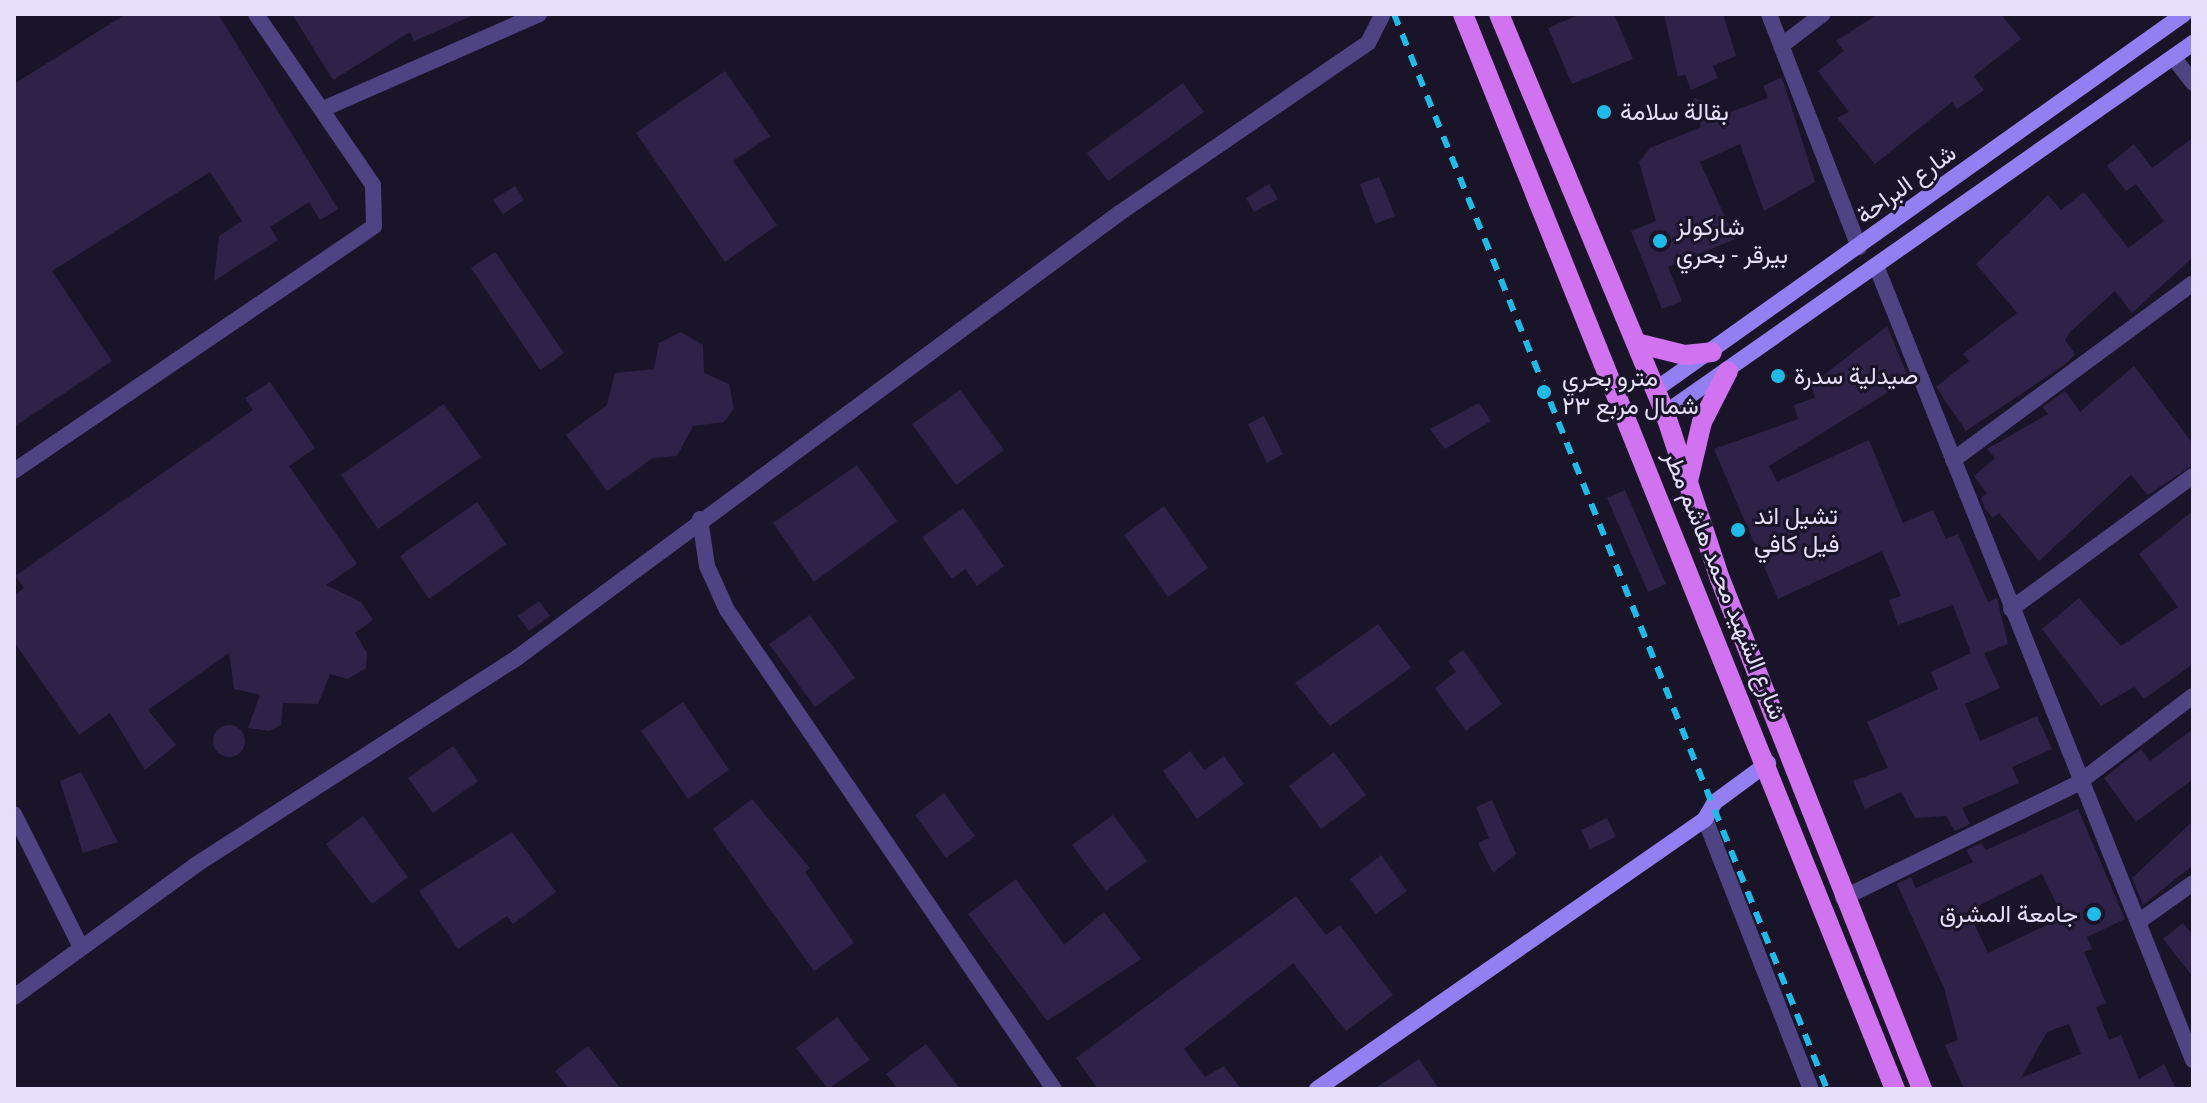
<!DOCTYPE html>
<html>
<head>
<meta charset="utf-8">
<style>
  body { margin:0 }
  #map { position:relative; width:2207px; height:1103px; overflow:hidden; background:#1a1429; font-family:Ubuntu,Vazirmatn,sans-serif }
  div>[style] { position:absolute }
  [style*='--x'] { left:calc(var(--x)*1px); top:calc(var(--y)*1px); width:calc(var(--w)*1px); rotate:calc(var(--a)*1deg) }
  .building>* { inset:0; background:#2f2248 }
  .round { border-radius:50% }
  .street>* { height:16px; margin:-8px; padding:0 8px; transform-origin:8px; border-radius:8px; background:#4e4483 }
  .secondary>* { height:16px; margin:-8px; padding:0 8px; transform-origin:8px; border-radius:8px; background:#9280f2 }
  .primary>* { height:20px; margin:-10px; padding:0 10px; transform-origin:10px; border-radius:10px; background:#d172f0 }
  .rail>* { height:6px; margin-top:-3px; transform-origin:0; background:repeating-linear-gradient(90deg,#1fbae8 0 12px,transparent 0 22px) }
  .dots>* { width:22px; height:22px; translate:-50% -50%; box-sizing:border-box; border:4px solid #1a1429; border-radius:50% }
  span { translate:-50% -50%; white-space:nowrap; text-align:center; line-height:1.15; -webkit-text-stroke:6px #1a1429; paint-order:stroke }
  .poi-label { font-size:24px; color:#e6dffc }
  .left { translate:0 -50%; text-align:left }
  .right { translate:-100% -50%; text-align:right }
  .street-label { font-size:24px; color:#e6dffc }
  .frame { position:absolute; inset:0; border:16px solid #e6dffc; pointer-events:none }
</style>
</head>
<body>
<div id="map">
  <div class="building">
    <i style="clip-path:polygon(126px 14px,218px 14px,338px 209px,320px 220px,309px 202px,270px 227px,278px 240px,214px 281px,219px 236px,242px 221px,210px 172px,52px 271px,112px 361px,14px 427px,14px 84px)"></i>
    <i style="clip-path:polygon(292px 14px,476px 14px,414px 41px,410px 32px,333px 80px)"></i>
    <i style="clip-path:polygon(1581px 14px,1614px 14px,1633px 59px,1572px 84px,1548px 28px)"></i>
    <i style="clip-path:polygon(1664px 14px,1723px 14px,1736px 56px,1713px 66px,1718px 78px,1691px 90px,1685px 74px,1678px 77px)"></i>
    <i style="clip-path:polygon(1878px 14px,2001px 14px,2021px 39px,1974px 76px,1984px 90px,1957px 109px,1952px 102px,1875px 164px,1837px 118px,1849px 112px,1818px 71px,1844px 51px,1836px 41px)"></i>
    <i style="clip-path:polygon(725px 71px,770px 136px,733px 161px,777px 225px,725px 262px,636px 133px)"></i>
    <i style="clip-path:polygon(1782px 77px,1815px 182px,1764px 211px,1740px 144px,1700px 162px,1735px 239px,1668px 267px,1682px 301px,1662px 309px,1631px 231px,1656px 221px,1639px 162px,1650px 148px,1701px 127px,1694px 98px,1719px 106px,1723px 115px,1768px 98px,1763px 86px)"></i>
    <i style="clip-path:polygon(1183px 83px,1204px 112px,1108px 181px,1087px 153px)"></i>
    <i style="clip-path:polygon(2193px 138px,2193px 257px,2132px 313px,2115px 291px,2070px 332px,2065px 340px,2075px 354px,2067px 363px,1966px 431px,1936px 387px,1969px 361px,1963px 354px,2017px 313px,1976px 264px,2048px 195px,2061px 210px,2084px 192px,2128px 248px,2164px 221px,2136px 184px,2126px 191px,2107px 166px,2134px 144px,2152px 168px)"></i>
    <i style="clip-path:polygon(1379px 177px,1395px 216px,1375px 224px,1360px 184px)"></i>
    <i style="clip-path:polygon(1269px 184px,1278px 199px,1254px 212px,1246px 198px)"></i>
    <i style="clip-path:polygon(515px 186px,524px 200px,503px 214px,493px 200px)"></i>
    <i style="clip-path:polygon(495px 252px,564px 353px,540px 370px,471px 268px)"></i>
    <i style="clip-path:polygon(1887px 326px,1909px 379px,1769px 466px,1777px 482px,1869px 440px,1903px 523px,1933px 510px,1946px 539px,1958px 534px,1988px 602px,1997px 598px,2008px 644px,1984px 653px,2000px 688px,1965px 704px,1980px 741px,2037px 716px,2052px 749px,2012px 767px,2019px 783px,1962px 808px,1970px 824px,1955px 831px,1946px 816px,1915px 818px,1901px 792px,1865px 809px,1853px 781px,1888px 768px,1867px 722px,1938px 689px,1931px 672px,1971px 653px,1953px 605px,1898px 625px,1889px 600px,1901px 596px,1882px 551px,1778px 599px,1714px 449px,1798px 419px,1794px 405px,1815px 398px,1811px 385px)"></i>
    <i style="clip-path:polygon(681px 332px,703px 345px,704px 373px,729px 384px,734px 409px,724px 422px,693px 426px,677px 456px,653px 458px,607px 491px,566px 435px,607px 405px,615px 373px,654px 369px,659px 343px)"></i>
    <i style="clip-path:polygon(2134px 366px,2193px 444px,2193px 465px,2148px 495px,2131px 475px,2039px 561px,1999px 513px,1993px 518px,1985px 509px,1981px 498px,1987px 493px,1974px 476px,1995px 458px,1987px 449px,2048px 414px,2043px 407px,2065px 391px,2080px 412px)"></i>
    <i style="clip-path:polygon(270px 382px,315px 448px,289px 466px,357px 564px,326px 585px,361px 602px,373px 620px,355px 633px,367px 653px,366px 668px,348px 679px,330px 674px,318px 704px,283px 703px,281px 725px,269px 731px,248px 728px,260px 695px,234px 689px,229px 653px,148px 710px,176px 745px,145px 770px,110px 713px,79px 735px,14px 642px,14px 596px,24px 588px,15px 576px,253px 410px,245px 398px)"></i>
    <i style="clip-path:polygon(960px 390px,1004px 450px,956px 485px,912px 424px)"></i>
    <i style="clip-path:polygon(1479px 403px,1491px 421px,1445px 449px,1430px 429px)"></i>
    <i style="clip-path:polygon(444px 404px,481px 457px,378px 529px,341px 475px)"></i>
    <i style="clip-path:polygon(1264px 416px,1283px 454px,1267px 463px,1248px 424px)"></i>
    <i style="clip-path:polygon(857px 465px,897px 521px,814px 582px,773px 523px)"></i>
    <i style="clip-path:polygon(1625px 490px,1666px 584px,1648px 592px,1607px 498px)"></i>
    <i style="clip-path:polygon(477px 502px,506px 544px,429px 599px,400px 556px)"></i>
    <i style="clip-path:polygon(1164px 506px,1208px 568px,1168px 597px,1124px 535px)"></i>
    <i style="clip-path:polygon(963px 508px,1004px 566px,977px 586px,965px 569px,952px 579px,922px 537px)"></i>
    <i style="clip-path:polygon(2193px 511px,2193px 664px,2144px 699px,2134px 687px,2101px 706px,2042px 629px,2079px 598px,2121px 646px,2178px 607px,2139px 554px)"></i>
    <i style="clip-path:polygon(539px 601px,550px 616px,529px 631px,518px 616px)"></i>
    <i style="clip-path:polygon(810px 615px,855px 678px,815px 707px,769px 644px)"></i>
    <i style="clip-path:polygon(1378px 624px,1411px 668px,1330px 726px,1295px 683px)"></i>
    <i style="clip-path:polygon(1463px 650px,1502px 704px,1466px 731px,1435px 688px,1456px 672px,1448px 661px)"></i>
    <i style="clip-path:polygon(683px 702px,729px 770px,688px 799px,641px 731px)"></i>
    <i class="round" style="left:213px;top:725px;width:32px;height:32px"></i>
    <i style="clip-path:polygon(2193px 729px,2193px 779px,2136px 822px,2104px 778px,2141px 749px,2150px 761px)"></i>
    <i style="clip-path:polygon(453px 746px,478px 781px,433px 813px,408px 778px)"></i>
    <i style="clip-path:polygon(1190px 751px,1204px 770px,1224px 756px,1244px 784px,1197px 819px,1163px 771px)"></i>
    <i style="clip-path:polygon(1334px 752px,1366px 795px,1321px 829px,1289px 786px)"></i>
    <i style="clip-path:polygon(81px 772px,118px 842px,83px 853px,60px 781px)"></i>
    <i style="clip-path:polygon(944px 793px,975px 836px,946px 858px,915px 815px)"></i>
    <i style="clip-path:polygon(752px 799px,810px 868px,805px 872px,854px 943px,814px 971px,713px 829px)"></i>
    <i style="clip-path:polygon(1492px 800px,1516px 854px,1493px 873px,1478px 843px,1489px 838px,1476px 807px)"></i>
    <i style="clip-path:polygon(evenodd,2078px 809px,2125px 919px,2087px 937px,2092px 949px,2084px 952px,2106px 1003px,2096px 1007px,2109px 1040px,2121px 1035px,2139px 1079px,2164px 1064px,2176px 1089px,1964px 1089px,1945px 1045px,1958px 1040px,1944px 988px,1897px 884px,1911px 877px,1916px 888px,1973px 862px,1966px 850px,1981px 843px,1986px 850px,2078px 809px,2042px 874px,2063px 917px,1988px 953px,1968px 911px,2042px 874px,2078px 809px,2069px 1024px,2081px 1054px,2021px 1078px,2047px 1032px,2069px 1024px)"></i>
    <i style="clip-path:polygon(1113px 815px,1147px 861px,1106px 891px,1072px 845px)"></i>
    <i style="clip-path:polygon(363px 816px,408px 877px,372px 904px,326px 844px)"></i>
    <i style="clip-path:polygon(1607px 818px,1616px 837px,1590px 849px,1581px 830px)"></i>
    <i style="clip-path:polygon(2193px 821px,2193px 865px,2143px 905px,2132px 878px)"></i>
    <i style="clip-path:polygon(512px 832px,556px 892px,513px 924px,507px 916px,458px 949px,419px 891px)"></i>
    <i style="clip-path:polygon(1381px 855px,1407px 891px,1376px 914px,1350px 879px)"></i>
    <i style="clip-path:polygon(1016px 879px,1064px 945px,1104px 912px,1141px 959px,1047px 1021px,968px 914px)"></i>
    <i style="clip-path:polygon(1296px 896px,1326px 935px,1340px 925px,1393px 995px,1346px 1031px,1293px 963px,1184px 1049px,1205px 1077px,1224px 1066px,1241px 1089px,1098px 1089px,1076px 1058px)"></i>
    <i style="clip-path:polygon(2183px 923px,2193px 935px,2193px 977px,2163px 939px)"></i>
    <i style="clip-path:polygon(837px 1017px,870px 1060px,828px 1089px,796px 1048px)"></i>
    <i style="clip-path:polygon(926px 1044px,960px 1089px,898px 1089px,886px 1074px)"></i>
    <i style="clip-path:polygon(588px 1046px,621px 1089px,569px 1089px,555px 1071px)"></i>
    <i style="clip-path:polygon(1419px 1059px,1439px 1089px,1374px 1089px)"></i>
  </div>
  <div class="street">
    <i style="--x:1769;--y:14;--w:250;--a:68.9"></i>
    <i style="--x:1782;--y:45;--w:51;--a:-37.1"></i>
    <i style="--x:2173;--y:57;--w:33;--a:52"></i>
    <i style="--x:323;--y:109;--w:236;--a:-23.7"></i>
    <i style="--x:1877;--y:268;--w:853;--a:68.25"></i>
    <i style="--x:1953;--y:460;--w:298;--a:-36.4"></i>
    <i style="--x:14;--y:471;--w:435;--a:-34.2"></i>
    <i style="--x:374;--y:226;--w:41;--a:-91.4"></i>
    <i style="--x:373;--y:185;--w:207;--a:-124.4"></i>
    <i style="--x:700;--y:519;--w:48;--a:81.5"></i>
    <i style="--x:707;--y:566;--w:48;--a:65.6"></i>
    <i style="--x:727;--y:610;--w:580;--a:55.68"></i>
    <i style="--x:2011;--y:609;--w:225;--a:-36.2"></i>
    <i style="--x:14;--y:814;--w:149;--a:63.3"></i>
    <i style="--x:1705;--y:819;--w:290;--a:68.6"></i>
    <i style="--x:1843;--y:898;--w:260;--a:-26"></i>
    <i style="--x:2077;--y:784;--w:146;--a:-37.2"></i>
    <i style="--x:2138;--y:922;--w:67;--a:-35.3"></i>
    <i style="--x:14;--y:997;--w:223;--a:-36"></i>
    <i style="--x:194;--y:866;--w:386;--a:-32.8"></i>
    <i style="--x:518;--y:657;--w:749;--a:-36.43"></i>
    <i style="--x:1121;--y:212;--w:299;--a:-34.4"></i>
    <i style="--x:1368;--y:43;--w:33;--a:-63"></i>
  </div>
  <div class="secondary">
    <i style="--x:1655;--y:390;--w:649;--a:-35.4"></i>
    <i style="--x:1665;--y:413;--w:645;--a:-35.02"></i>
    <i style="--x:1317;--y:1089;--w:473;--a:-34.8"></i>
    <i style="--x:1705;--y:819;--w:20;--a:-60"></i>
    <i style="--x:1715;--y:802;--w:66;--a:-36.3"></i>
  </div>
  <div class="primary">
    <i style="--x:1463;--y:14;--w:1159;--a:68.11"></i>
    <i style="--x:1499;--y:14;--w:432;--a:67.4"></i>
    <i style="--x:1665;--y:413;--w:175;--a:71.7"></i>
    <i style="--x:1720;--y:579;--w:549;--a:68.39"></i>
    <i style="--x:1636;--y:343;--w:50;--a:13.8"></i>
    <i style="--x:1685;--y:355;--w:27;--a:-6"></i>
    <i style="--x:1688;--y:481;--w:61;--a:-76.7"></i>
    <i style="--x:1702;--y:422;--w:57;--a:-63"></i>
  </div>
  <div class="rail">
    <i style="--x:1394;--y:14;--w:1159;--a:68.06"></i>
  </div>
  <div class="dots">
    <i style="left:1604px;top:112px;background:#1fbae8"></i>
    <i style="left:1660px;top:241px;background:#1fbae8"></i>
    <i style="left:1778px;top:376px;background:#1fbae8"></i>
    <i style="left:1544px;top:392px;background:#1fbae8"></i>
    <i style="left:1738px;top:530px;background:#1fbae8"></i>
    <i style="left:2094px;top:914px;background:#1fbae8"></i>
  </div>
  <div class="poi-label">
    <span class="left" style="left:1620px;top:112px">بقالة سلامة</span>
    <span class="left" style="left:1676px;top:241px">شاركولز<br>بيرقر - بحري</span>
    <span class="left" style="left:1794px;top:376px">صيدلية سدرة</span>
    <span class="left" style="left:1562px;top:392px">مترو بحري<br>شمال مربع ٢٣</span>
    <span class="left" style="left:1754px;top:530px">تشيل اند<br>فيل كافي</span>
    <span class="right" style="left:2078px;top:914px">جامعة المشرق</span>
  </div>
  <div class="street-label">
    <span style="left:1906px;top:184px;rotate:-36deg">شارع البراحة</span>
    <span style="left:1725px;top:585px;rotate:68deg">شارع الشهيد محمد هاشم مطر</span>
  </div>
  <div class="frame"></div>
</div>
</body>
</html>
